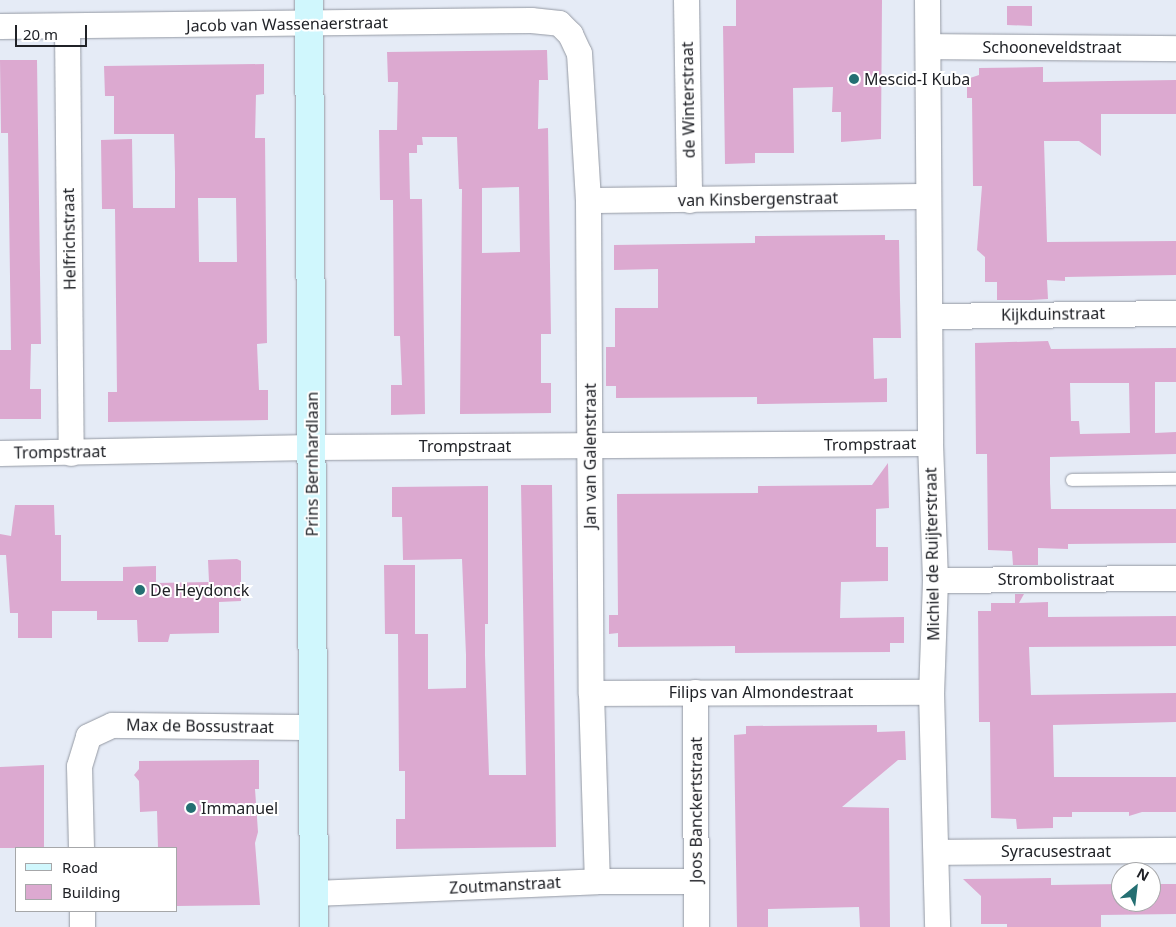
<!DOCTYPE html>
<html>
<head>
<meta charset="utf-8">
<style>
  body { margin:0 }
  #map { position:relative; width:1176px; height:927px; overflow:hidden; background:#e5ebf6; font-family:"Noto Sans",sans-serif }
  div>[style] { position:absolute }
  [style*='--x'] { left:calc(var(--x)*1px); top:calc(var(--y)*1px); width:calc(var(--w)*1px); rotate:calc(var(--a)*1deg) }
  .building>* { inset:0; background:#dca9d0 }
  .roads { filter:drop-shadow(0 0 1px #9499a3) drop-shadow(0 0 1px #9499a3) }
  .lane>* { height:12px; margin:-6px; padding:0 6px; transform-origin:6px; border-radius:6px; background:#fff }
  .street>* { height:25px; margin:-12.5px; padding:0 12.5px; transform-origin:12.5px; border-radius:12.5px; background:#fff }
  .secondary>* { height:28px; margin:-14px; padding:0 14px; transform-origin:14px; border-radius:14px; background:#d0f7fd }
  .dots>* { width:14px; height:14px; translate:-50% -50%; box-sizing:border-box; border:2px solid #fff; border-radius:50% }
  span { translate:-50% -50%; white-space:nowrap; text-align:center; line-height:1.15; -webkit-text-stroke:4px #fff; paint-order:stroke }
  .street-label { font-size:16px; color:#202227 }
  .poi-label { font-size:16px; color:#202227 }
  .left { translate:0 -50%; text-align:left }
  .legend { position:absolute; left:15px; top:847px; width:162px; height:65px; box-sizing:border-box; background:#fff; border:1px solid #a6a7a9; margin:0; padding:6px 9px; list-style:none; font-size:15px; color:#202227 }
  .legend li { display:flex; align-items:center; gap:10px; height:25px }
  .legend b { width:25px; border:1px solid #a6a7a9 }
  .north { position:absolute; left:1111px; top:862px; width:50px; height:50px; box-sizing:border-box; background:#fff; border:1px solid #a6a7a9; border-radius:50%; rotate:29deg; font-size:14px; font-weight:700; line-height:20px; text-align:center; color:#202227 }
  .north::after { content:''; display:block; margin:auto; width:18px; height:22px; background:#246f72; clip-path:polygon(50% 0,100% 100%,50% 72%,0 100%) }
  .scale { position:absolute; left:15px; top:25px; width:72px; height:22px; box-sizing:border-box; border:2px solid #202227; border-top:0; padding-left:6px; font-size:15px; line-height:18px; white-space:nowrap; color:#202227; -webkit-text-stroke:4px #fff; paint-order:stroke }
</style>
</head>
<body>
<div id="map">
  <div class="building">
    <i style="clip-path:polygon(736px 0,882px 0,881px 139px,841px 142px,841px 112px,832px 112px,833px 87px,793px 88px,794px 153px,755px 153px,755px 163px,725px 164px,723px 26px,736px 26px)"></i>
    <i style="clip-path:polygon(1007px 6px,1032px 6px,1032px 26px,1007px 25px)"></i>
    <i style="clip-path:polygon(evenodd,547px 50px,548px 80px,539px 80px,538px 129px,548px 128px,551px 334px,541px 334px,541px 383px,551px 383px,551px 413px,460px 414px,462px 189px,459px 189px,457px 137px,422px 137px,423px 145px,417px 145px,417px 153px,409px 153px,410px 199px,422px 199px,425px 414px,391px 415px,391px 385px,402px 385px,400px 336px,394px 336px,393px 200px,380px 200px,379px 130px,397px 130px,398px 82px,388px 82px,387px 52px,547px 50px,519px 187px,520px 252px,482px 253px,482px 188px,519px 187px)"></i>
    <i style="clip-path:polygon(0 60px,37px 60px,41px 344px,31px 344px,30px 389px,41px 389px,41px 419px,0 419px,0 350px,11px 350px,8px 133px,1px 133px)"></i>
    <i style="clip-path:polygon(evenodd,264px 64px,264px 94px,256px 95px,255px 138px,265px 138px,267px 343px,257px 344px,259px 390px,268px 390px,268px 420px,108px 422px,108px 392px,117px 392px,115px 209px,102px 209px,101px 140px,132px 139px,133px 208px,175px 208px,175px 172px,174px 134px,114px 134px,114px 96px,105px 96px,104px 66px,264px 64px,198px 198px,236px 198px,237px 262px,199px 262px,198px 198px)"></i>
    <i style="clip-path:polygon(1043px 67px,1043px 82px,1176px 80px,1176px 114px,1101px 114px,1101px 156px,1079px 141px,1044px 141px,1047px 242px,1176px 241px,1176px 275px,1065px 277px,1065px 281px,1047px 280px,1048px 299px,1031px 300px,997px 300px,997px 282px,985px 282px,985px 257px,977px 250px,982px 186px,973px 186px,972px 98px,967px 98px,967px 79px,979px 75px,979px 68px)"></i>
    <i style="clip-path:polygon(885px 235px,885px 240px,899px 240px,900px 300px,901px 338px,873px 338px,874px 379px,887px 378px,887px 402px,757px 404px,757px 397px,616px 398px,616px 386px,606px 386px,606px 347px,615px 347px,615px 308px,658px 308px,658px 269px,614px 270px,614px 245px,755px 243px,755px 236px)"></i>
    <i style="clip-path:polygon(evenodd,1048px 341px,1051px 349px,1176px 348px,1176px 382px,1155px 382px,1155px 433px,1176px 432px,1176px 454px,1050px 457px,1050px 483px,1051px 509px,1176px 509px,1176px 543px,1068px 544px,1068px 549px,1038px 548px,1038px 565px,1013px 565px,1012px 551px,988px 550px,987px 454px,976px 454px,975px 343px,1048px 341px,1070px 383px,1129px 383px,1130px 433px,1080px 434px,1079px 421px,1071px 421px,1070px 383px)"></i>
    <i style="clip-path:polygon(888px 463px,889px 508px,876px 509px,876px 547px,888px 547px,888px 581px,841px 582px,840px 618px,904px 617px,904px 643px,890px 643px,890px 652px,735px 653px,735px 646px,618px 647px,618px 633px,609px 634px,609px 615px,618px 615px,617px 494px,758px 493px,758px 486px,872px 485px)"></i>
    <i style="clip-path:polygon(521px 485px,552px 485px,556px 847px,396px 849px,396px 819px,405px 819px,405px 771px,399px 771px,398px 634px,385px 634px,384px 565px,415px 565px,415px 634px,428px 634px,428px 689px,466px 688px,466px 655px,462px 559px,403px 560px,402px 517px,392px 517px,392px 487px,488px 486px,488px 624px,485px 624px,485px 655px,489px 775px,526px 775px)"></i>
    <i style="clip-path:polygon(15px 505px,54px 505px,55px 535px,61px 535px,61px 581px,123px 581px,123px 567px,156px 566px,156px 583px,209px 582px,208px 560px,237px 559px,241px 561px,241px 601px,219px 602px,219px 633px,170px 634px,168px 642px,138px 642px,137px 620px,97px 620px,97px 611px,52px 611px,52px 638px,18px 638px,18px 613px,10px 613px,6px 555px,0 555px,0 534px,11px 536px)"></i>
    <i style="clip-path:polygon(1015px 594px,1024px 594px,1019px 603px,1048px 602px,1048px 617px,1176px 616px,1176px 646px,1029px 647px,1031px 695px,1176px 693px,1176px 722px,1053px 725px,1054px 777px,1176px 777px,1176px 812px,1142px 812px,1129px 816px,1129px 812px,1072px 812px,1072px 817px,1053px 817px,1053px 828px,1017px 829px,1016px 819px,991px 818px,990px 722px,979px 722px,978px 611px,991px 611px,991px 603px,1015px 603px)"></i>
    <i style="clip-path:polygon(877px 725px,877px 732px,905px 731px,906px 760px,898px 760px,842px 807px,889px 808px,890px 927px,860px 927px,859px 907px,768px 909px,768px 927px,737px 927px,734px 735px,746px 734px,746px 726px)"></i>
    <i style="clip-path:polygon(259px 760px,259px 789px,255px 789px,258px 832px,255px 843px,260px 905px,176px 906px,176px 848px,158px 848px,157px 811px,140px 812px,139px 781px,134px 775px,139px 769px,139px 761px)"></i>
    <i style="clip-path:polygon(44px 765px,44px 848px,0 848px,0 767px)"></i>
    <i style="clip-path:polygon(1051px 878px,1051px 885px,1121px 884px,1121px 902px,1151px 902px,1151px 884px,1176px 884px,1176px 914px,1101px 915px,1101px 927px,1007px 927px,1007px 924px,981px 924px,981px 896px,963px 879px)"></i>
  </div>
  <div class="roads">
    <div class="lane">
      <i style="--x:1072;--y:480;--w:104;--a:-0.6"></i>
    </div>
    <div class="street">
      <i style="--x:686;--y:0;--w:200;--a:89.1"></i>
      <i style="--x:927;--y:0;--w:443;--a:89.6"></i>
      <i style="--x:930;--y:443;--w:137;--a:87.9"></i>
      <i style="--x:935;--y:580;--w:112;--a:92"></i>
      <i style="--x:931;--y:692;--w:235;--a:88.5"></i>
      <i style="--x:0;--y:26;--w:531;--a:-0.65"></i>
      <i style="--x:531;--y:20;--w:28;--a:6"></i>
      <i style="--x:559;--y:23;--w:16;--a:45"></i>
      <i style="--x:570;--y:34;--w:21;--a:65"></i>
      <i style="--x:579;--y:53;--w:147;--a:86.5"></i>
      <i style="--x:588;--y:200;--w:493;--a:89.7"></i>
      <i style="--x:591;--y:693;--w:188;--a:88.2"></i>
      <i style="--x:67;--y:26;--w:427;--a:89.5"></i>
      <i style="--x:928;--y:46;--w:248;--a:0.5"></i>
      <i style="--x:588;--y:200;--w:339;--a:-0.7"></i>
      <i style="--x:931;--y:316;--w:245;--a:-0.7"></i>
      <i style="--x:0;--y:453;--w:312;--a:-1.1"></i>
      <i style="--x:312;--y:447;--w:618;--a:-0.37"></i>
      <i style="--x:935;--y:580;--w:241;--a:-0.5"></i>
      <i style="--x:695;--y:692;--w:235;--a:89.8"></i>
      <i style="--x:591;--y:693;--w:340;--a:-0.2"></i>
      <i style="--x:81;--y:848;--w:82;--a:-91.4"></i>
      <i style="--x:79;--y:766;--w:31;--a:-73"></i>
      <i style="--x:88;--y:736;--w:26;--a:-25"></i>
      <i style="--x:112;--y:725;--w:202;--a:0.6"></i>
      <i style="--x:937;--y:852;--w:239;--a:-0.5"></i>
      <i style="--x:314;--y:893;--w:283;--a:-2.4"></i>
      <i style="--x:597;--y:881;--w:99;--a:0"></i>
      <i style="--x:82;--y:911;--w:16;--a:90"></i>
    </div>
    <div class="secondary">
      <i style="--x:309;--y:0;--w:927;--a:89.69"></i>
    </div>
  </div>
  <div class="dots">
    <i style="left:854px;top:79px;background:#246f72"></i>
    <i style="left:140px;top:590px;background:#246f72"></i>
    <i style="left:191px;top:808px;background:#246f72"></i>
  </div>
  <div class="street-label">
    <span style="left:287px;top:24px;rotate:-1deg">Jacob van Wassenaerstraat</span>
    <span style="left:1052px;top:47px">Schooneveldstraat</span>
    <span style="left:688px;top:100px;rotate:-91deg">de Winterstraat</span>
    <span style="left:758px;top:199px;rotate:-1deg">van Kinsbergenstraat</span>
    <span style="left:69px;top:239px;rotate:-91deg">Helfrichstraat</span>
    <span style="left:1053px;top:314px;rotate:-1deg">Kijkduinstraat</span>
    <span style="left:870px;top:444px;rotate:-1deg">Trompstraat</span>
    <span style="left:465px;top:446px">Trompstraat</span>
    <span style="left:60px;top:452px;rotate:-1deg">Trompstraat</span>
    <span style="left:590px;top:456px;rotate:-90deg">Jan van Galenstraat</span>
    <span style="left:312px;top:464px;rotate:-90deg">Prins Bernhardlaan</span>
    <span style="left:932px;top:554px;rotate:-91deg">Michiel de Ruijterstraat</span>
    <span style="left:1056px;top:579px">Strombolistraat</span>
    <span style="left:761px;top:692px">Filips van Almondestraat</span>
    <span style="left:200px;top:726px;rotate:1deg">Max de Bossustraat</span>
    <span style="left:696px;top:810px;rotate:-90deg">Joos Banckertstraat</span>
    <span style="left:1056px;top:851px">Syracusestraat</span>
    <span style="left:505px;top:885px;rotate:-3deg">Zoutmanstraat</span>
  </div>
  <div class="poi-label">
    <span class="left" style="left:864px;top:79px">Mescid-I Kuba</span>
    <span class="left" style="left:150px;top:590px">De Heydonck</span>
    <span class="left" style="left:201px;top:808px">Immanuel</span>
  </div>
  <ul class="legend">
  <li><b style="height:6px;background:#d0f7fd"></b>Road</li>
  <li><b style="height:14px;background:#dca9d0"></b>Building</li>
  </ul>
  <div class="north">N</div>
  <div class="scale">20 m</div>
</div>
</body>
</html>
